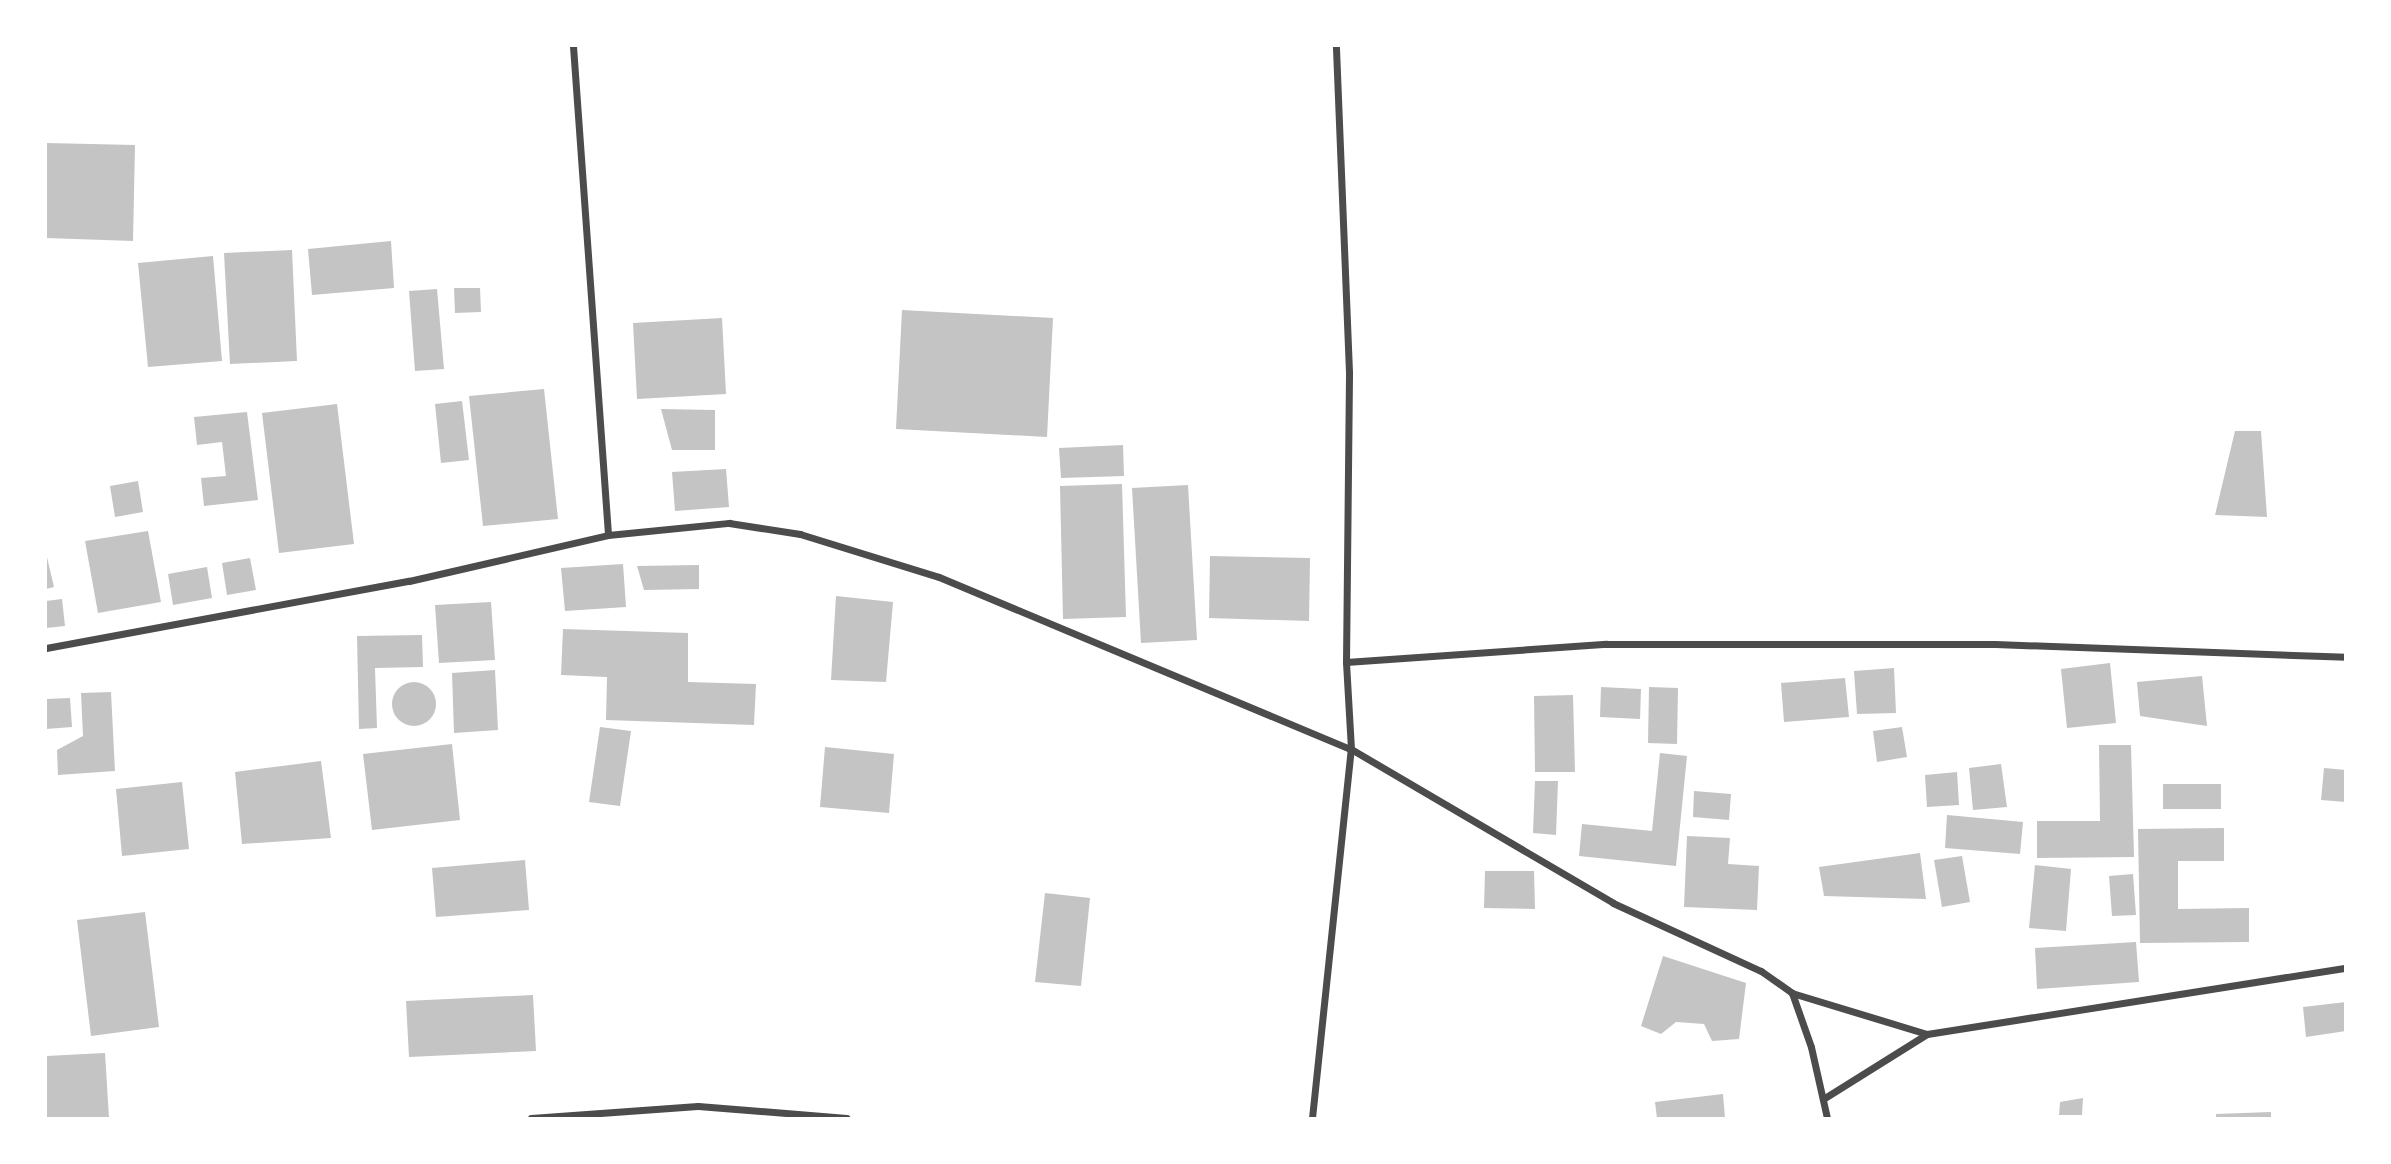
<!DOCTYPE html>
<html>
<head>
<meta charset="utf-8">
<style>
  body { margin:0 }
  #map { position:relative; width:2391px; height:1164px; overflow:hidden; background:#fff; font-family:"IBM Plex Sans",sans-serif }
  div>[style] { position:absolute }
  [style*='--x'] { left:calc(var(--x)*1px); top:calc(var(--y)*1px); width:calc(var(--w)*1px); rotate:calc(var(--a)*1deg) }
  .building>* { inset:0; background:#c4c4c4 }
  .round { border-radius:50% }
  .minor>* { height:7px; margin:-3.5px; padding:0 3.5px; transform-origin:3.5px; border-radius:3.5px; background:#4c4c4c }
  span { translate:-50% -50%; white-space:nowrap; text-align:center; line-height:1.15; -webkit-text-stroke:7px #fff; paint-order:stroke }
  .frame { position:absolute; inset:0; border:47px solid #fff; pointer-events:none }
</style>
</head>
<body>
<div id="map">
  <div class="building">
    <i style="clip-path:polygon(46px 143px,135px 145px,133px 241px,46px 238px)"></i>
    <i style="clip-path:polygon(391px 241px,394px 288px,312px 295px,308px 249px)"></i>
    <i style="clip-path:polygon(292px 250px,297px 361px,230px 364px,224px 253px)"></i>
    <i style="clip-path:polygon(213px 256px,222px 361px,148px 367px,138px 263px)"></i>
    <i style="clip-path:polygon(454px 288px,480px 288px,481px 312px,455px 313px)"></i>
    <i style="clip-path:polygon(437px 289px,444px 369px,415px 371px,409px 291px)"></i>
    <i style="clip-path:polygon(902px 310px,1053px 318px,1047px 437px,896px 429px)"></i>
    <i style="clip-path:polygon(722px 318px,726px 394px,637px 399px,633px 323px)"></i>
    <i style="clip-path:polygon(544px 389px,558px 519px,483px 526px,469px 396px)"></i>
    <i style="clip-path:polygon(462px 401px,469px 460px,441px 463px,435px 404px)"></i>
    <i style="clip-path:polygon(337px 404px,354px 544px,279px 553px,262px 413px)"></i>
    <i style="clip-path:polygon(661px 409px,715px 410px,715px 450px,672px 450px)"></i>
    <i style="clip-path:polygon(247px 412px,258px 500px,204px 506px,201px 478px,226px 476px,222px 442px,197px 445px,194px 417px)"></i>
    <i style="clip-path:polygon(2235px 431px,2261px 431px,2267px 517px,2215px 515px)"></i>
    <i style="clip-path:polygon(1123px 445px,1124px 476px,1061px 478px,1059px 448px)"></i>
    <i style="clip-path:polygon(726px 469px,729px 507px,675px 511px,672px 472px)"></i>
    <i style="clip-path:polygon(138px 481px,143px 512px,115px 517px,110px 486px)"></i>
    <i style="clip-path:polygon(1122px 484px,1126px 617px,1063px 619px,1060px 486px)"></i>
    <i style="clip-path:polygon(1188px 485px,1197px 640px,1141px 643px,1132px 488px)"></i>
    <i style="clip-path:polygon(148px 531px,161px 602px,98px 613px,85px 541px)"></i>
    <i style="clip-path:polygon(46px 553px,54px 587px,46px 589px)"></i>
    <i style="clip-path:polygon(1210px 556px,1310px 558px,1309px 621px,1209px 618px)"></i>
    <i style="clip-path:polygon(250px 558px,256px 590px,227px 595px,222px 563px)"></i>
    <i style="clip-path:polygon(623px 564px,626px 607px,565px 611px,561px 568px)"></i>
    <i style="clip-path:polygon(699px 565px,699px 589px,644px 590px,637px 566px)"></i>
    <i style="clip-path:polygon(207px 567px,212px 598px,173px 605px,168px 574px)"></i>
    <i style="clip-path:polygon(836px 596px,893px 602px,886px 682px,831px 680px)"></i>
    <i style="clip-path:polygon(62px 599px,65px 626px,46px 628px,46px 601px)"></i>
    <i style="clip-path:polygon(491px 602px,495px 660px,439px 663px,435px 605px)"></i>
    <i style="clip-path:polygon(563px 629px,688px 633px,688px 682px,756px 684px,754px 725px,606px 720px,607px 677px,561px 675px)"></i>
    <i style="clip-path:polygon(422px 635px,423px 667px,375px 668px,377px 728px,359px 729px,357px 636px)"></i>
    <i style="clip-path:polygon(2110px 663px,2116px 723px,2067px 728px,2061px 669px)"></i>
    <i style="clip-path:polygon(1894px 668px,1896px 713px,1857px 714px,1854px 671px)"></i>
    <i style="clip-path:polygon(495px 670px,498px 730px,454px 733px,452px 673px)"></i>
    <i style="clip-path:polygon(2202px 676px,2207px 726px,2140px 716px,2137px 682px)"></i>
    <i style="clip-path:polygon(1845px 678px,1849px 717px,1784px 722px,1781px 683px)"></i>
    <i class="round" style="left:392px;top:682px;width:44px;height:44px"></i>
    <i style="clip-path:polygon(1601px 687px,1641px 689px,1640px 719px,1600px 717px)"></i>
    <i style="clip-path:polygon(1649px 687px,1678px 688px,1677px 744px,1648px 743px)"></i>
    <i style="clip-path:polygon(111px 692px,115px 771px,58px 775px,57px 750px,83px 736px,81px 693px)"></i>
    <i style="clip-path:polygon(1573px 695px,1575px 772px,1535px 772px,1534px 696px)"></i>
    <i style="clip-path:polygon(70px 698px,72px 727px,46px 729px,46px 699px)"></i>
    <i style="clip-path:polygon(600px 727px,631px 731px,620px 806px,589px 802px)"></i>
    <i style="clip-path:polygon(1902px 727px,1907px 757px,1877px 762px,1873px 731px)"></i>
    <i style="clip-path:polygon(452px 744px,460px 820px,372px 830px,363px 754px)"></i>
    <i style="clip-path:polygon(2099px 745px,2131px 745px,2134px 857px,2037px 858px,2037px 821px,2100px 821px)"></i>
    <i style="clip-path:polygon(825px 747px,894px 754px,889px 813px,820px 807px)"></i>
    <i style="clip-path:polygon(1660px 753px,1687px 756px,1676px 866px,1579px 856px,1582px 824px,1652px 831px)"></i>
    <i style="clip-path:polygon(321px 761px,331px 838px,242px 844px,235px 772px)"></i>
    <i style="clip-path:polygon(2001px 764px,2007px 807px,1973px 810px,1969px 768px)"></i>
    <i style="clip-path:polygon(2324px 768px,2346px 770px,2346px 802px,2321px 800px)"></i>
    <i style="clip-path:polygon(1957px 772px,1959px 805px,1927px 807px,1925px 775px)"></i>
    <i style="clip-path:polygon(1535px 781px,1558px 781px,1556px 835px,1533px 833px)"></i>
    <i style="clip-path:polygon(182px 782px,189px 849px,122px 856px,116px 789px)"></i>
    <i style="clip-path:polygon(2163px 784px,2221px 784px,2221px 809px,2163px 809px)"></i>
    <i style="clip-path:polygon(1694px 791px,1731px 794px,1729px 820px,1693px 817px)"></i>
    <i style="clip-path:polygon(1947px 815px,2023px 822px,2020px 854px,1945px 848px)"></i>
    <i style="clip-path:polygon(2224px 828px,2224px 861px,2178px 861px,2178px 909px,2249px 908px,2249px 942px,2140px 943px,2138px 829px)"></i>
    <i style="clip-path:polygon(1687px 836px,1730px 838px,1728px 864px,1759px 866px,1757px 910px,1684px 907px)"></i>
    <i style="clip-path:polygon(1920px 853px,1926px 899px,1824px 896px,1819px 867px)"></i>
    <i style="clip-path:polygon(1962px 856px,1970px 902px,1942px 907px,1934px 860px)"></i>
    <i style="clip-path:polygon(525px 860px,529px 910px,436px 917px,432px 868px)"></i>
    <i style="clip-path:polygon(2035px 865px,2071px 869px,2066px 931px,2029px 928px)"></i>
    <i style="clip-path:polygon(1485px 871px,1534px 871px,1535px 909px,1484px 908px)"></i>
    <i style="clip-path:polygon(2133px 874px,2136px 915px,2112px 916px,2109px 876px)"></i>
    <i style="clip-path:polygon(1045px 893px,1090px 898px,1081px 986px,1035px 982px)"></i>
    <i style="clip-path:polygon(145px 912px,159px 1027px,91px 1036px,77px 920px)"></i>
    <i style="clip-path:polygon(2136px 942px,2139px 982px,2037px 989px,2035px 948px)"></i>
    <i style="clip-path:polygon(1663px 956px,1746px 983px,1739px 1039px,1712px 1041px,1704px 1024px,1676px 1022px,1661px 1034px,1641px 1026px)"></i>
    <i style="clip-path:polygon(533px 995px,536px 1051px,409px 1057px,406px 1001px)"></i>
    <i style="clip-path:polygon(2346px 1002px,2346px 1031px,2306px 1037px,2303px 1007px)"></i>
    <i style="clip-path:polygon(105px 1053px,109px 1118px,46px 1118px,46px 1056px)"></i>
    <i style="clip-path:polygon(1723px 1094px,1725px 1118px,1657px 1118px,1655px 1102px)"></i>
    <i style="clip-path:polygon(2083px 1098px,2082px 1115px,2059px 1115px,2060px 1102px)"></i>
    <i style="clip-path:polygon(2271px 1112px,2271px 1118px,2216px 1118px,2216px 1114px)"></i>
  </div>
  <div class="minor">
    <i style="--x:573;--y:46;--w:490;--a:85.9"></i>
    <i style="--x:46;--y:648;--w:369;--a:-10.5"></i>
    <i style="--x:409;--y:581;--w:204;--a:-13"></i>
    <i style="--x:608;--y:535;--w:122;--a:-5.7"></i>
    <i style="--x:729;--y:523;--w:72;--a:8.8"></i>
    <i style="--x:800;--y:534;--w:145;--a:17.2"></i>
    <i style="--x:939;--y:577;--w:446;--a:22.7"></i>
    <i style="--x:1351;--y:749;--w:304;--a:30.4"></i>
    <i style="--x:1613;--y:903;--w:163;--a:24.7"></i>
    <i style="--x:1761;--y:971;--w:38;--a:35"></i>
    <i style="--x:1792;--y:993;--w:57;--a:70.6"></i>
    <i style="--x:1811;--y:1047;--w:73;--a:77.3"></i>
    <i style="--x:1346;--y:662;--w:261;--a:-4"></i>
    <i style="--x:1606;--y:644;--w:389;--a:0"></i>
    <i style="--x:1995;--y:644;--w:351;--a:2.1"></i>
    <i style="--x:1792;--y:993;--w:141;--a:16.9"></i>
    <i style="--x:1823;--y:1099;--w:123;--a:-32"></i>
    <i style="--x:1927;--y:1034;--w:424;--a:-9"></i>
    <i style="--x:531;--y:1118;--w:167;--a:-4.1"></i>
    <i style="--x:698;--y:1106;--w:149;--a:4.6"></i>
    <i style="--x:1312;--y:1118;--w:371;--a:-84"></i>
    <i style="--x:1351;--y:749;--w:87;--a:-93.3"></i>
    <i style="--x:1346;--y:662;--w:290;--a:-89.4"></i>
    <i style="--x:1349;--y:372;--w:326;--a:-92.3"></i>
  </div>
  <div class="frame"></div>
</div>
</body>
</html>
